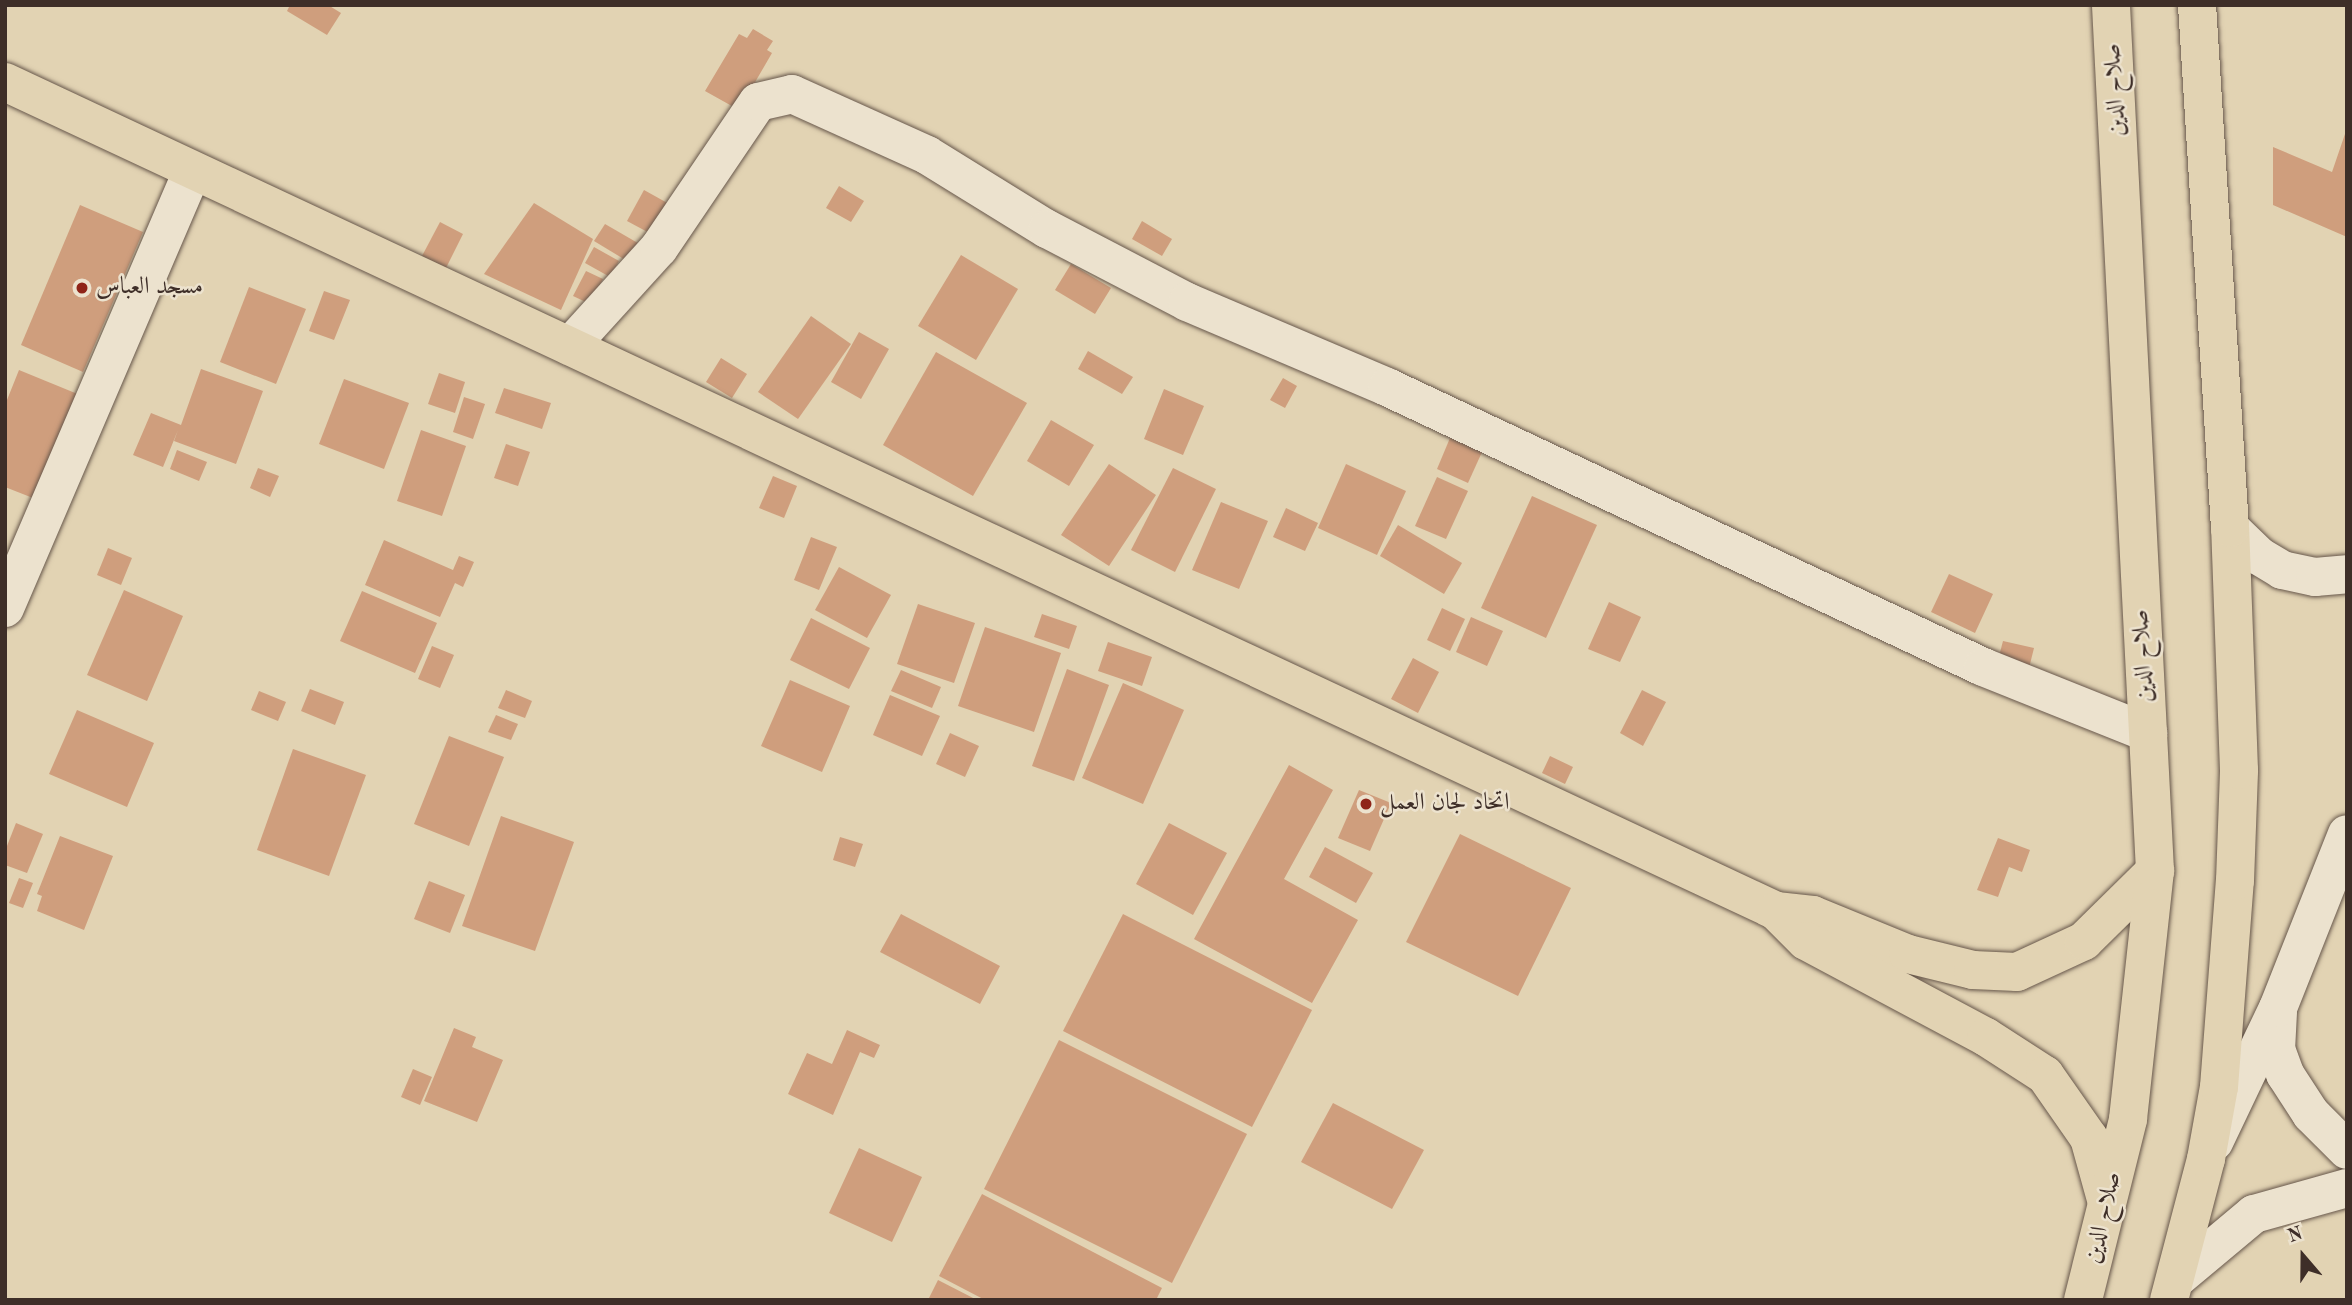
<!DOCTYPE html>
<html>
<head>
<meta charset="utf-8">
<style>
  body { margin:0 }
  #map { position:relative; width:2352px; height:1305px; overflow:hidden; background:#e2d3b3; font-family:"Old Standard TT",Amiri,serif }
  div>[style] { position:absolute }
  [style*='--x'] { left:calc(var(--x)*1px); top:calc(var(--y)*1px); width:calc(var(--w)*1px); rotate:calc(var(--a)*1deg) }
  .building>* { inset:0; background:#cf9e7d }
  .roads { filter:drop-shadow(0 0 2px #67574b) drop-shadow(0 0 2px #67574b) }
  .minor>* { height:38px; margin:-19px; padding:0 19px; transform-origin:19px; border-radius:19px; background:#ece2ce }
  .major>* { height:38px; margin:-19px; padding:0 19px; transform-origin:19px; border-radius:19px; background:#e2d3b3 }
  .highway>* { height:38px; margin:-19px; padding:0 19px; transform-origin:19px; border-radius:19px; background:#e2d3b3 }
  .dots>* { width:19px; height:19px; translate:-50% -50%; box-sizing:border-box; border:4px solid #ece2ce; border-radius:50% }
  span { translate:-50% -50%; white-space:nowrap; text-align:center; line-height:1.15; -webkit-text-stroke:5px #ece2ce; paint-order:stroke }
  .street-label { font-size:24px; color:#3e2e28 }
  .poi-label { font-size:24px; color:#3e2e28 }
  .left { translate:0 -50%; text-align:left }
  .frame { position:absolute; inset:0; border:7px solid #3e2e28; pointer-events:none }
  .north { position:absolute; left:2268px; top:1221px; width:70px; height:70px; -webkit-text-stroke:5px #ece2ce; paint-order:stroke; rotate:340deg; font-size:19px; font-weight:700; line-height:28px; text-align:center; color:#3e2e28 }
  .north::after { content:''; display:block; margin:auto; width:24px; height:32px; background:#3e2e28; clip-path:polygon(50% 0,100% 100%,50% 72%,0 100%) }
</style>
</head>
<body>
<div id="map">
  <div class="building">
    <i style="clip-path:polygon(290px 5px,328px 5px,341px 13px,327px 35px,287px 11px)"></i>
    <i style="clip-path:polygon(753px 29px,773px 41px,767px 50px,772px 53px,739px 110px,705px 91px,739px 34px,747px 38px)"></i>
    <i style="clip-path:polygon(2346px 131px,2347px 131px,2347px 237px,2273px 205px,2273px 147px,2332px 172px)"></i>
    <i style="clip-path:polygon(839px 186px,864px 201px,851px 222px,826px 208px)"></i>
    <i style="clip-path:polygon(644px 190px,671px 205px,655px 236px,627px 221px)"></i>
    <i style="clip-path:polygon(534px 203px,593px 239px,561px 310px,484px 274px)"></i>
    <i style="clip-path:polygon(80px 205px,143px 232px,83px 372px,21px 345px)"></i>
    <i style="clip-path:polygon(1142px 221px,1172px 239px,1162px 256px,1132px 239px)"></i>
    <i style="clip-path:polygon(440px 222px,463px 234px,446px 268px,422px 256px)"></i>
    <i style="clip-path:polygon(605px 224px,643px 246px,632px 264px,594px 241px)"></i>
    <i style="clip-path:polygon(594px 247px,619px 261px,610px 277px,585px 263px)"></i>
    <i style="clip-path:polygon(961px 255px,1018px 289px,976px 360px,918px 326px)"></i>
    <i style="clip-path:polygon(1071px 264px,1111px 288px,1095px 314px,1055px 290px)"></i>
    <i style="clip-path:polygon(586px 271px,603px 279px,590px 304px,573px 296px)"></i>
    <i style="clip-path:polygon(249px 287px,306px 309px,276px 384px,220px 362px)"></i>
    <i style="clip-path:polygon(324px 291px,350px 300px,334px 340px,309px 331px)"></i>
    <i style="clip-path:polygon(811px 316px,851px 344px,798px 419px,758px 392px)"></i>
    <i style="clip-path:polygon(859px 332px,889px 349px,861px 399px,831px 382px)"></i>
    <i style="clip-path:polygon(1088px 351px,1133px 377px,1122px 394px,1078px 369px)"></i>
    <i style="clip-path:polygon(936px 352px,1027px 403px,973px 496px,883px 445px)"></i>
    <i style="clip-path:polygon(721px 358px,747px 374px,732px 398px,706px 382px)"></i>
    <i style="clip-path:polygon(201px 369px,263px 391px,236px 464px,174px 441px,178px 430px,163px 467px,133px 455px,151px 413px,181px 425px)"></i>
    <i style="clip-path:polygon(19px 370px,80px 395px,38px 500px,5px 487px,5px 405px)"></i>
    <i style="clip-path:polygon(439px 373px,465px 382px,455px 413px,428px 404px)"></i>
    <i style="clip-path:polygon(1283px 378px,1297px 386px,1285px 408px,1270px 400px)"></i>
    <i style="clip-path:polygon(344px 379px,409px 403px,384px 469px,319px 444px)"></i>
    <i style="clip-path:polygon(504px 388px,551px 403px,542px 429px,495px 413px)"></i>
    <i style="clip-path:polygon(1164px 389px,1204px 406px,1183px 455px,1144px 439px)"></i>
    <i style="clip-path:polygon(464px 397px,485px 404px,473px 439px,453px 432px)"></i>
    <i style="clip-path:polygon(1051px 420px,1094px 445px,1069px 486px,1027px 461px)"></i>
    <i style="clip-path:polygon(421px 430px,466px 446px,442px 516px,397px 501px)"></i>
    <i style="clip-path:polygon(1450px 438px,1482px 452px,1468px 483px,1437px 469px)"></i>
    <i style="clip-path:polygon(506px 444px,530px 452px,518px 486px,494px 478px)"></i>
    <i style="clip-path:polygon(177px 450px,207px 462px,199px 481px,170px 469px)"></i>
    <i style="clip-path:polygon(1109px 464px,1156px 495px,1109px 566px,1061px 535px)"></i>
    <i style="clip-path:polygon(1346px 464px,1406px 491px,1377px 555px,1318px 528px)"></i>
    <i style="clip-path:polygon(258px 468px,279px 476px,270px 497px,250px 488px)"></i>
    <i style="clip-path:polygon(1173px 468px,1216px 489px,1175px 572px,1131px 550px)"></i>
    <i style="clip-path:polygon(773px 476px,797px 486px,784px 518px,759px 508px)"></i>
    <i style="clip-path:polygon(1437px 477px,1468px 491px,1446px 539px,1415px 526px)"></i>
    <i style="clip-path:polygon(1532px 496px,1597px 525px,1546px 638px,1481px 608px)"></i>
    <i style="clip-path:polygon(1221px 502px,1268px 521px,1239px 589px,1192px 570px)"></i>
    <i style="clip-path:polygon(1286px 508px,1318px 523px,1305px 551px,1273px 537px)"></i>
    <i style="clip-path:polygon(1398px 525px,1462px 563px,1444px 594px,1380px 556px)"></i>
    <i style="clip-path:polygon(811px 537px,837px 547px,819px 590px,794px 580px)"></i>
    <i style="clip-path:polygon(384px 540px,453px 570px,459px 556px,474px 562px,463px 587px,455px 583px,440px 617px,365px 585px)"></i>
    <i style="clip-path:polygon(108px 548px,132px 558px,121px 585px,97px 575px)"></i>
    <i style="clip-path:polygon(839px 567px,891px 595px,867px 638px,815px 610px)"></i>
    <i style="clip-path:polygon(1949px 574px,1993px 594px,1975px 633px,1931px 612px)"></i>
    <i style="clip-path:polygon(124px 590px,183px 616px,147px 701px,87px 675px)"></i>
    <i style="clip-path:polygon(362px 591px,437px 623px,415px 673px,340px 641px)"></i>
    <i style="clip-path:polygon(1609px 602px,1641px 617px,1620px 662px,1588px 649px)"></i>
    <i style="clip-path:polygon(918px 604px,975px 623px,954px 683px,897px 664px)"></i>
    <i style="clip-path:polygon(1442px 608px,1465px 619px,1450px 651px,1427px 640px)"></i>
    <i style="clip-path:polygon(1042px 614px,1077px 626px,1069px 649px,1034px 637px)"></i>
    <i style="clip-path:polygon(1471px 617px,1503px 631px,1487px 666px,1456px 652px)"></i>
    <i style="clip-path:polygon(811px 618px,870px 648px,849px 689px,790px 660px)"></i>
    <i style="clip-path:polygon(985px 627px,1061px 653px,1034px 732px,958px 706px)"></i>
    <i style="clip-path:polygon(2003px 641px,2034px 648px,2028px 672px,1997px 664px)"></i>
    <i style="clip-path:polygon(1108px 642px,1152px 657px,1142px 686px,1098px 671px)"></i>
    <i style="clip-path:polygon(432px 646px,454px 655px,440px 688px,418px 679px)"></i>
    <i style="clip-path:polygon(1413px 658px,1439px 672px,1418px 713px,1391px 699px)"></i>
    <i style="clip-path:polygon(1067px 669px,1109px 685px,1074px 781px,1032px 766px)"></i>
    <i style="clip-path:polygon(901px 670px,941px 687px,932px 708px,891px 691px)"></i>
    <i style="clip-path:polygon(790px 680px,850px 706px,822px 772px,761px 746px)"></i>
    <i style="clip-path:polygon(1123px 683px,1184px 710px,1143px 804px,1082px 778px)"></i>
    <i style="clip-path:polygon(310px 689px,344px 702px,335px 725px,301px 711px)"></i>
    <i style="clip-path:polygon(506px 690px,532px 701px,525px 718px,498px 708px)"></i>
    <i style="clip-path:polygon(1642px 690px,1666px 702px,1643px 746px,1620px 733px)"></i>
    <i style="clip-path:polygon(259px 691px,286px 702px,278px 721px,251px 710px)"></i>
    <i style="clip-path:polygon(890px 695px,940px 716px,922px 756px,873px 735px)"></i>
    <i style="clip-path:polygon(77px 710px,154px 743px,127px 807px,49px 774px)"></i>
    <i style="clip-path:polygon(496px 715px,518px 724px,511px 740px,488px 732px)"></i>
    <i style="clip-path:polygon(950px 733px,979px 746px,965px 777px,936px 764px)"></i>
    <i style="clip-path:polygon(449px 736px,504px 757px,469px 846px,414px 824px)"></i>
    <i style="clip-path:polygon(293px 749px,366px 775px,329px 876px,257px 850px)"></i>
    <i style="clip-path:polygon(1550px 756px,1573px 767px,1565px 784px,1542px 773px)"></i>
    <i style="clip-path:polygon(1289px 765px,1333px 790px,1284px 879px,1358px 920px,1312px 1003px,1194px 939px)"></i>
    <i style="clip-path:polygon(1359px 790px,1391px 803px,1370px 851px,1338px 838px)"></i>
    <i style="clip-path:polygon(501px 816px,574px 842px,535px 951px,462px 926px)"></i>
    <i style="clip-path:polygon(16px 823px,43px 834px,27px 873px,5px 865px,5px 851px)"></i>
    <i style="clip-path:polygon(1169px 823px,1227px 853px,1193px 915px,1136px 884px)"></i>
    <i style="clip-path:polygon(1460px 834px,1571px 888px,1518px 996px,1406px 942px)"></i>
    <i style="clip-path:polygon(60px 836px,113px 856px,84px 930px,37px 911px,42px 896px,37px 894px)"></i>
    <i style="clip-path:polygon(840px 837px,863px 844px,855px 867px,833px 860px)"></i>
    <i style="clip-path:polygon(1998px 838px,2030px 850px,2022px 872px,2009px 867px,1998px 897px,1977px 890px)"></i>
    <i style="clip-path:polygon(1325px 847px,1373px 873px,1356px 903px,1309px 877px)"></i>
    <i style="clip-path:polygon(19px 878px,33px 883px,23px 908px,9px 903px)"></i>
    <i style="clip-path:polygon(429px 881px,465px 895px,450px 933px,414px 919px)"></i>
    <i style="clip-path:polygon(901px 914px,1000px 966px,980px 1004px,880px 952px)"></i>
    <i style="clip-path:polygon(1123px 914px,1312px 1010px,1252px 1127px,1063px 1031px)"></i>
    <i style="clip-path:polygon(454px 1028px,476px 1037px,472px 1047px,503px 1060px,477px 1122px,424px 1101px)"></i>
    <i style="clip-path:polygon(847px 1030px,880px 1045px,874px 1058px,860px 1052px,833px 1115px,788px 1094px,807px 1053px,832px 1064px)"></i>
    <i style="clip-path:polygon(1059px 1040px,1247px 1134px,1172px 1283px,984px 1189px)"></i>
    <i style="clip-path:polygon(413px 1069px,432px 1077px,420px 1105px,401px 1097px)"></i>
    <i style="clip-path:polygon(1333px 1103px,1424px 1150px,1392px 1209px,1301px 1162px)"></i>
    <i style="clip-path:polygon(859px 1148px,922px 1177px,892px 1242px,829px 1213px)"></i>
    <i style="clip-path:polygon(982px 1194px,1162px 1288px,1156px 1300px,985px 1300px,939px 1276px)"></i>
    <i style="clip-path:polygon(938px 1280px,977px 1300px,928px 1300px)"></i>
  </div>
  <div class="roads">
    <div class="minor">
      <i style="--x:570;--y:346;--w:132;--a:-47.8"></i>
      <i style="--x:659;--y:248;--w:176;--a:-55.9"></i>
      <i style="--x:758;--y:102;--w:35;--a:-13"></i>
      <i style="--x:792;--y:94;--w:148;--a:24.3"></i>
      <i style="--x:927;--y:155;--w:141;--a:31.7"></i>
      <i style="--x:1047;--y:229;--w:158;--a:27.5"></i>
      <i style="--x:1187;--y:302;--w:217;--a:23"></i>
      <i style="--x:1387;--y:387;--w:658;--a:25.16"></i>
      <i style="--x:1983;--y:667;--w:178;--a:21.8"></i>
      <i style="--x:2230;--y:528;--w:40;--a:44"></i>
      <i style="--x:2259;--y:556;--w:27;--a:31"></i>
      <i style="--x:2282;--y:570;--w:34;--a:12"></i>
      <i style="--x:2315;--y:577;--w:32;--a:-5"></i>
      <i style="--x:5;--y:608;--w:475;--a:-66.8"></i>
      <i style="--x:2278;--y:1012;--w:37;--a:93"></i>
      <i style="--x:2276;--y:1049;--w:27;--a:70"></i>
      <i style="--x:2285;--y:1074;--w:48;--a:57"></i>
      <i style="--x:2311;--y:1114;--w:51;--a:45"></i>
      <i style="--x:2214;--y:1142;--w:148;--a:-64.5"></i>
      <i style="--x:2278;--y:1008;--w:187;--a:-68.4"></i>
      <i style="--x:2175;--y:1280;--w:103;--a:-39.9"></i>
      <i style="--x:2254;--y:1214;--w:97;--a:-15.6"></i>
    </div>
    <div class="major">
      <i style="--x:5;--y:82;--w:1955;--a:25.08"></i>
      <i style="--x:1776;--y:911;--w:37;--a:6"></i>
      <i style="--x:1813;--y:915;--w:103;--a:22.3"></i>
      <i style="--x:1908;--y:954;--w:67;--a:13.8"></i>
      <i style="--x:1973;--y:970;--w:44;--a:2.6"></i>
      <i style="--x:2017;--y:972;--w:74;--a:-24.8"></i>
      <i style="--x:2084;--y:941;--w:100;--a:-44.6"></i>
      <i style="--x:1776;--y:911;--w:42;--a:45"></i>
      <i style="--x:1806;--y:941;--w:204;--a:28.1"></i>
      <i style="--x:1986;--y:1037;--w:70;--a:32.8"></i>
      <i style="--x:2045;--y:1075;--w:77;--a:55.1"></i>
      <i style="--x:2089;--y:1138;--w:67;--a:74.5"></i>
    </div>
    <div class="highway">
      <i style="--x:2083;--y:1300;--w:187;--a:-76"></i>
      <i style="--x:2128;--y:1119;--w:249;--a:-83.8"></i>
      <i style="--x:2155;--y:871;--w:867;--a:-92.91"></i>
      <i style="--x:2169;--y:1300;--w:146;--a:-75.3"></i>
      <i style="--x:2206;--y:1159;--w:73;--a:-79.8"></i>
      <i style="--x:2219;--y:1087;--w:207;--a:-85.6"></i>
      <i style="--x:2235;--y:881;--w:111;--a:-87.9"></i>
      <i style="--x:2239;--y:770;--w:242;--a:-92.1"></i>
      <i style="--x:2230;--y:528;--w:524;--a:-93.61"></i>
    </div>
  </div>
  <div class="dots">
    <i style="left:82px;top:288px;background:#8f2418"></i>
    <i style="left:1366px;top:804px;background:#8f2418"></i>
  </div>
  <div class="street-label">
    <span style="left:2116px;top:90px;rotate:-93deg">صلاح الدين</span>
    <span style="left:2144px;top:656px;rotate:-93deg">صلاح الدين</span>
    <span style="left:2104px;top:1218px;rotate:-77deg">صلاح الدين</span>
  </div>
  <div class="poi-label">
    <span class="left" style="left:96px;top:288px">مسجد العباس</span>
    <span class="left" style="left:1380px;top:804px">اتحاد لجان العمل</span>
  </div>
  <div class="frame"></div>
  <div class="north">N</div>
</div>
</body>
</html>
